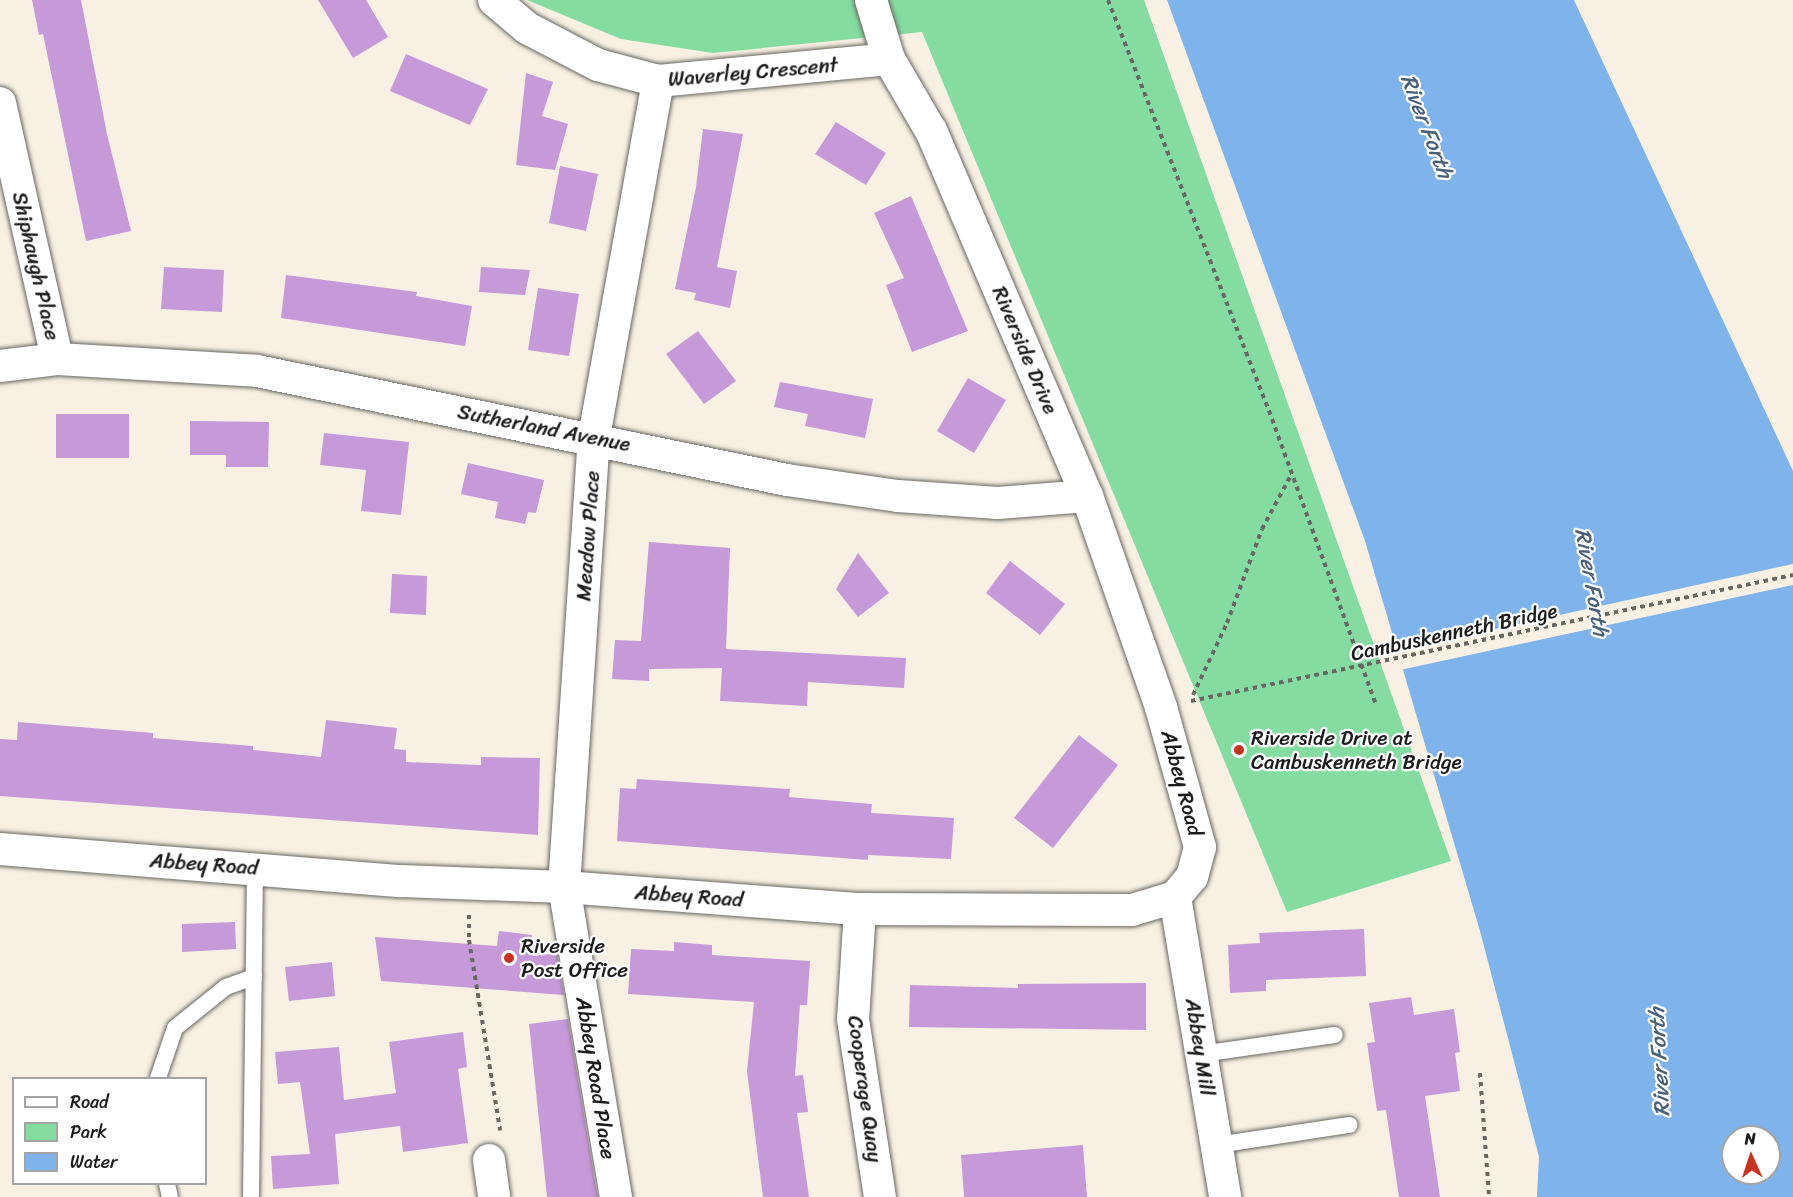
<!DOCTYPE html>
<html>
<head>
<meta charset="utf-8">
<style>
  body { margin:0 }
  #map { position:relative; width:1793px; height:1197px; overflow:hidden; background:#f8f1e3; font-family:Sriracha,sans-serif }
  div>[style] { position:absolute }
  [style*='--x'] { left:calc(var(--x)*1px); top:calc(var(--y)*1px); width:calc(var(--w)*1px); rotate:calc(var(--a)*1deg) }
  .green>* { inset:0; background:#84dca0 }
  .water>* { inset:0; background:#7eb3ec }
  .pier>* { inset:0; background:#f8f1e3 }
  .building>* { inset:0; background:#c699d9 }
  .path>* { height:4px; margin-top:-2px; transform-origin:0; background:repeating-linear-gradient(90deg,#696762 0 4.5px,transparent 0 9px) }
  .roads { filter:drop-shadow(0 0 2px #696762) drop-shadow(0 0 2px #696762) }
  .service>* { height:16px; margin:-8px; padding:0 8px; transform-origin:8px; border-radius:8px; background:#fff }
  .minor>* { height:32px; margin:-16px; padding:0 16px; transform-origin:16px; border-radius:16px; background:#fff }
  .dots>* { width:16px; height:16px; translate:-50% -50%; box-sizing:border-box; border:3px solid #fff; border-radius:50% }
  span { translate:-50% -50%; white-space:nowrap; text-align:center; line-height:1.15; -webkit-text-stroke:4.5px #fff; paint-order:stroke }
  .street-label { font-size:21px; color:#1c1c1c }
  .poi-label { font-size:21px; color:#1c1c1c }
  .left { translate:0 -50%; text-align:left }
  .water-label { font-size:22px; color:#48607a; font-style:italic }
  .legend { position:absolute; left:12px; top:1077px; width:195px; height:108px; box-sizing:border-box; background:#fff; border:2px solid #a4a4a4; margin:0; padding:8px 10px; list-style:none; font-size:18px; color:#1c1c1c }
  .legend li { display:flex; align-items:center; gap:12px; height:30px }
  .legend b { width:30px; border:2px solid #a4a4a4 }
  .north { position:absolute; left:1721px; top:1125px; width:60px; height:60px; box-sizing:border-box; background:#fff; border:2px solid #a4a4a4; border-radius:50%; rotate:357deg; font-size:16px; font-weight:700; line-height:24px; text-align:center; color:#1c1c1c }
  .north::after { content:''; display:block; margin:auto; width:21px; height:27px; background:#c8321e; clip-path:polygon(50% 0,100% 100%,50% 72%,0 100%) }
</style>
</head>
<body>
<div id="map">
  <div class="green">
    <i style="clip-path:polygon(527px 0,1144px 0,1451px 861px,1287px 912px,922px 32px,713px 53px,621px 39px)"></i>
  </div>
  <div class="water">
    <i style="clip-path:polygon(evenodd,1167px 0,1574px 0,1793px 471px,1793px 1197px,1537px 1197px,1539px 1157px,1480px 931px,1365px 541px,1167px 0,1733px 1137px,1769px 1137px,1769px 1173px,1733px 1173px,1733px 1137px)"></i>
  </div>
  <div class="pier">
    <i style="clip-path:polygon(1793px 564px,1793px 585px,1400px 670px,1395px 651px)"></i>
  </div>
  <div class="building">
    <i style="clip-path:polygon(32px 0,81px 0,107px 134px,131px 231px,86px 241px,43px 34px,39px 35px)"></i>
    <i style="clip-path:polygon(318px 0,366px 0,388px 37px,353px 58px)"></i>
    <i style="clip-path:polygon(406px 54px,488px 89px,470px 125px,390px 91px)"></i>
    <i style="clip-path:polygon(526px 73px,553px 82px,542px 116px,568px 124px,555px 170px,516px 165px)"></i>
    <i style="clip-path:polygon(836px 122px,886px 153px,866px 185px,815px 154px)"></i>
    <i style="clip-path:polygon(703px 129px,743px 134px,717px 267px,737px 271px,730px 308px,694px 300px,696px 293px,675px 289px,696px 187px)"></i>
    <i style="clip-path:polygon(560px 166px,598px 174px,586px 231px,549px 223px)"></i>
    <i style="clip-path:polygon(911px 196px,968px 331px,912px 352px,886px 285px,904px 278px,874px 213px)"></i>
    <i style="clip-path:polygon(164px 267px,224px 270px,222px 312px,161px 309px)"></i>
    <i style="clip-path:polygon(481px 267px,530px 270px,525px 295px,479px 292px)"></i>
    <i style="clip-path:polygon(286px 275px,417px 292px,416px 296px,472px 306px,465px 346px,281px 318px)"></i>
    <i style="clip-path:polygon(538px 288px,579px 294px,569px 356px,528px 350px)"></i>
    <i style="clip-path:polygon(698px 331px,736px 381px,704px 404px,666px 354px)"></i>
    <i style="clip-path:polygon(968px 378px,1006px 400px,974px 453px,937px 431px)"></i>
    <i style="clip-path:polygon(780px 382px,873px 399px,865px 438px,805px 426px,808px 414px,774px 407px)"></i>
    <i style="clip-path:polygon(56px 414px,129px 414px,129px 458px,56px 458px)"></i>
    <i style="clip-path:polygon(190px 421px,269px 422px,268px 467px,226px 467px,226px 455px,190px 455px)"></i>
    <i style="clip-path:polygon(324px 433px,409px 442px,401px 515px,361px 511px,366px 470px,320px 465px)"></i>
    <i style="clip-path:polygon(468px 463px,544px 480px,536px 513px,528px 512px,525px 524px,495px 518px,498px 502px,461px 494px)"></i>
    <i style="clip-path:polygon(649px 542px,730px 548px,726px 649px,906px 658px,904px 688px,808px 682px,807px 706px,720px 701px,722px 668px,649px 669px,649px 681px,612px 679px,615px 640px,641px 641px)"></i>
    <i style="clip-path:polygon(858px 553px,889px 593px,858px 617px,836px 589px)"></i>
    <i style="clip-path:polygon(1010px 561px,1065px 604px,1040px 635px,986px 593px)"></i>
    <i style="clip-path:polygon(392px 574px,427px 576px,426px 615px,390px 613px)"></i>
    <i style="clip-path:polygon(326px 720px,397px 728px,394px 749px,406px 750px,406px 762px,481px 765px,481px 757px,540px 758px,538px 835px,0 796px,0 739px,17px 740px,18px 722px,153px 733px,153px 738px,253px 746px,253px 750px,321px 757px)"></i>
    <i style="clip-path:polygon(1079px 735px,1118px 765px,1053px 848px,1014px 818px)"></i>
    <i style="clip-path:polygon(637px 779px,790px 789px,789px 797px,872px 804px,871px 813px,954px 818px,951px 859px,868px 855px,868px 860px,617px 841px,620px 788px,636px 789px)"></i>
    <i style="clip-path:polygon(235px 922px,236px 949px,182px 952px,182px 924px)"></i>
    <i style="clip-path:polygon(1364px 929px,1366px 976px,1266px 980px,1266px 991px,1230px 993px,1228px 945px,1260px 943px,1259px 933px)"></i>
    <i style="clip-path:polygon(499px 931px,532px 935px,533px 956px,557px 953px,564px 995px,381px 981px,375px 937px,497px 946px)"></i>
    <i style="clip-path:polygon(674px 942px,712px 945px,712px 955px,810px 961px,807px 1005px,800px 1005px,795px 1076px,803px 1075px,808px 1112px,797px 1113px,809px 1197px,763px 1197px,747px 1071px,754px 1002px,628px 994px,631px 949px,674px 951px)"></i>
    <i style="clip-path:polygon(332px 962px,335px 996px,289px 1001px,285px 967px)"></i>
    <i style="clip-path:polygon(1146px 983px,1146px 1030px,909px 1027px,910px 985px,1018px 988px,1018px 984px)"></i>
    <i style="clip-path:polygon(1411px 997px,1414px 1015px,1454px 1009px,1460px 1052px,1455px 1053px,1460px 1091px,1425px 1096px,1440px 1197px,1399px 1197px,1386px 1110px,1377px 1111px,1367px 1043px,1375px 1042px,1369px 1003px)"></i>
    <i style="clip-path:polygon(568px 1019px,597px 1193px,598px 1197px,547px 1197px,529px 1024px)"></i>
    <i style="clip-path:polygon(463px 1032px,467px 1067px,458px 1069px,468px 1143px,403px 1152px,400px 1126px,335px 1134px,339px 1184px,273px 1189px,271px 1156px,310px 1154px,300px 1082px,278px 1084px,275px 1052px,339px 1047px,344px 1100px,396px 1093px,389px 1042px)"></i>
    <i style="clip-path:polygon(1083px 1145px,1087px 1197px,964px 1197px,961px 1155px)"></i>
  </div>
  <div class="path">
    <i style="--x:1108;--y:0;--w:450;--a:68.6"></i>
    <i style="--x:1272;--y:419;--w:303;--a:70"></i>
    <i style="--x:1193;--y:695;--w:80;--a:-64.7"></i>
    <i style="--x:1227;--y:623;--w:100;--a:-69.6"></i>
    <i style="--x:1262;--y:529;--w:59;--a:-61.7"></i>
    <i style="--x:1191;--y:701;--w:615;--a:-11.82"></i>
    <i style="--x:469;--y:915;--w:25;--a:90"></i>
    <i style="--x:469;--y:940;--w:193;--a:80.7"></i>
    <i style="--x:1480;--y:1073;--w:124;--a:85.8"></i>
  </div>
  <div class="roads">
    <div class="service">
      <i style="--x:1201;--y:1054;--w:135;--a:-8.1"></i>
      <i style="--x:158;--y:1078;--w:53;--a:-71.2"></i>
      <i style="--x:175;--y:1028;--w:65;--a:-38.8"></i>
      <i style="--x:226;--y:987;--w:30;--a:-20"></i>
      <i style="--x:1217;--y:1145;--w:134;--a:-8.6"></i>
      <i style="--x:167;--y:1184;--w:13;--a:77"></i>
      <i style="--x:251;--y:1197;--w:329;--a:-89.3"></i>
    </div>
    <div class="minor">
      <i style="--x:494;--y:0;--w:43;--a:40.3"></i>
      <i style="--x:527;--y:28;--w:80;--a:27.5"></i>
      <i style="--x:598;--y:65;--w:62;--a:14.9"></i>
      <i style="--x:658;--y:81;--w:232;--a:-5.4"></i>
      <i style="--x:0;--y:103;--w:262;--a:77.4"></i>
      <i style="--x:0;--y:366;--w:57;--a:-7"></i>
      <i style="--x:57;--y:359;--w:200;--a:3.4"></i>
      <i style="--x:257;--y:371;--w:541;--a:11.62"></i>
      <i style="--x:787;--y:480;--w:112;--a:8.2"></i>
      <i style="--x:898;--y:496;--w:100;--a:4"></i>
      <i style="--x:998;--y:503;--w:89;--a:-4.5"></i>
      <i style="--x:0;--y:849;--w:402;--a:4.6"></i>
      <i style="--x:401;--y:881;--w:163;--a:2.1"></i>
      <i style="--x:564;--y:887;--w:297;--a:4.3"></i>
      <i style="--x:860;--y:909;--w:272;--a:0.2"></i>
      <i style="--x:1132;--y:910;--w:45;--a:-16.8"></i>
      <i style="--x:1175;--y:897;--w:26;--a:-50"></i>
      <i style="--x:1192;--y:877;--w:31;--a:-75"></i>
      <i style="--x:1200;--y:847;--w:145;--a:-105.6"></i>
      <i style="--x:1161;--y:707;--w:224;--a:-109.3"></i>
      <i style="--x:1087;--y:496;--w:397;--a:-113.1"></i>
      <i style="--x:931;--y:131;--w:83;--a:-120.3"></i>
      <i style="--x:889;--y:59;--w:62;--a:-107"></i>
      <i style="--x:1175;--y:897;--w:304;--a:80.5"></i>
      <i style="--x:860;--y:909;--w:110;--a:93.6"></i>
      <i style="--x:853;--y:1019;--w:180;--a:81.4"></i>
      <i style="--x:489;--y:1160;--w:37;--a:82"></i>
      <i style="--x:616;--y:1197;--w:314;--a:-99.5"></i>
      <i style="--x:564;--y:887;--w:451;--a:-86.2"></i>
      <i style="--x:594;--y:437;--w:362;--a:-79.8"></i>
    </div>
  </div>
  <div class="dots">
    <i style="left:1239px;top:750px;background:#c8321e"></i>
    <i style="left:509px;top:958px;background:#c8321e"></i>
  </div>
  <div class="street-label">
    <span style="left:753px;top:72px;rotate:-5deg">Waverley Crescent</span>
    <span style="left:36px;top:266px;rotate:77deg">Shiphaugh Place</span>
    <span style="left:1025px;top:350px;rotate:67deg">Riverside Drive</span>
    <span style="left:544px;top:428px;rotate:11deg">Sutherland Avenue</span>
    <span style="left:588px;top:536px;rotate:-86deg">Meadow Place</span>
    <span style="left:1454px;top:632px;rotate:-12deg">Cambuskenneth Bridge</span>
    <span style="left:1182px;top:783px;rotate:75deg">Abbey Road</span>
    <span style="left:204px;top:864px;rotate:4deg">Abbey Road</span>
    <span style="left:689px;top:896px;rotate:4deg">Abbey Road</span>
    <span style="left:1200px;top:1047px;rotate:81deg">Abbey Mill</span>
    <span style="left:596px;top:1078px;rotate:81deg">Abbey Road Place</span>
    <span style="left:865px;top:1089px;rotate:82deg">Cooperage Quay</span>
  </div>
  <div class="poi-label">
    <span class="left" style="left:1251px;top:750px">Riverside Drive at<br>Cambuskenneth Bridge</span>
    <span class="left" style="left:521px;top:958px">Riverside<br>Post Office</span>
  </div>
  <div class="water-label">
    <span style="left:1427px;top:126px;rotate:69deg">River Forth</span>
    <span style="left:1592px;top:582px;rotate:80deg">River Forth</span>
    <span style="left:1659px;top:1062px;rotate:-93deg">River Forth</span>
  </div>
  <ul class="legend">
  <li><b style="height:8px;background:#fff"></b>Road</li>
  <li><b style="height:16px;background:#84dca0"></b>Park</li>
  <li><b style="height:16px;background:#7eb3ec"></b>Water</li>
  </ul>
  <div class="north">N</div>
</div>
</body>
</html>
